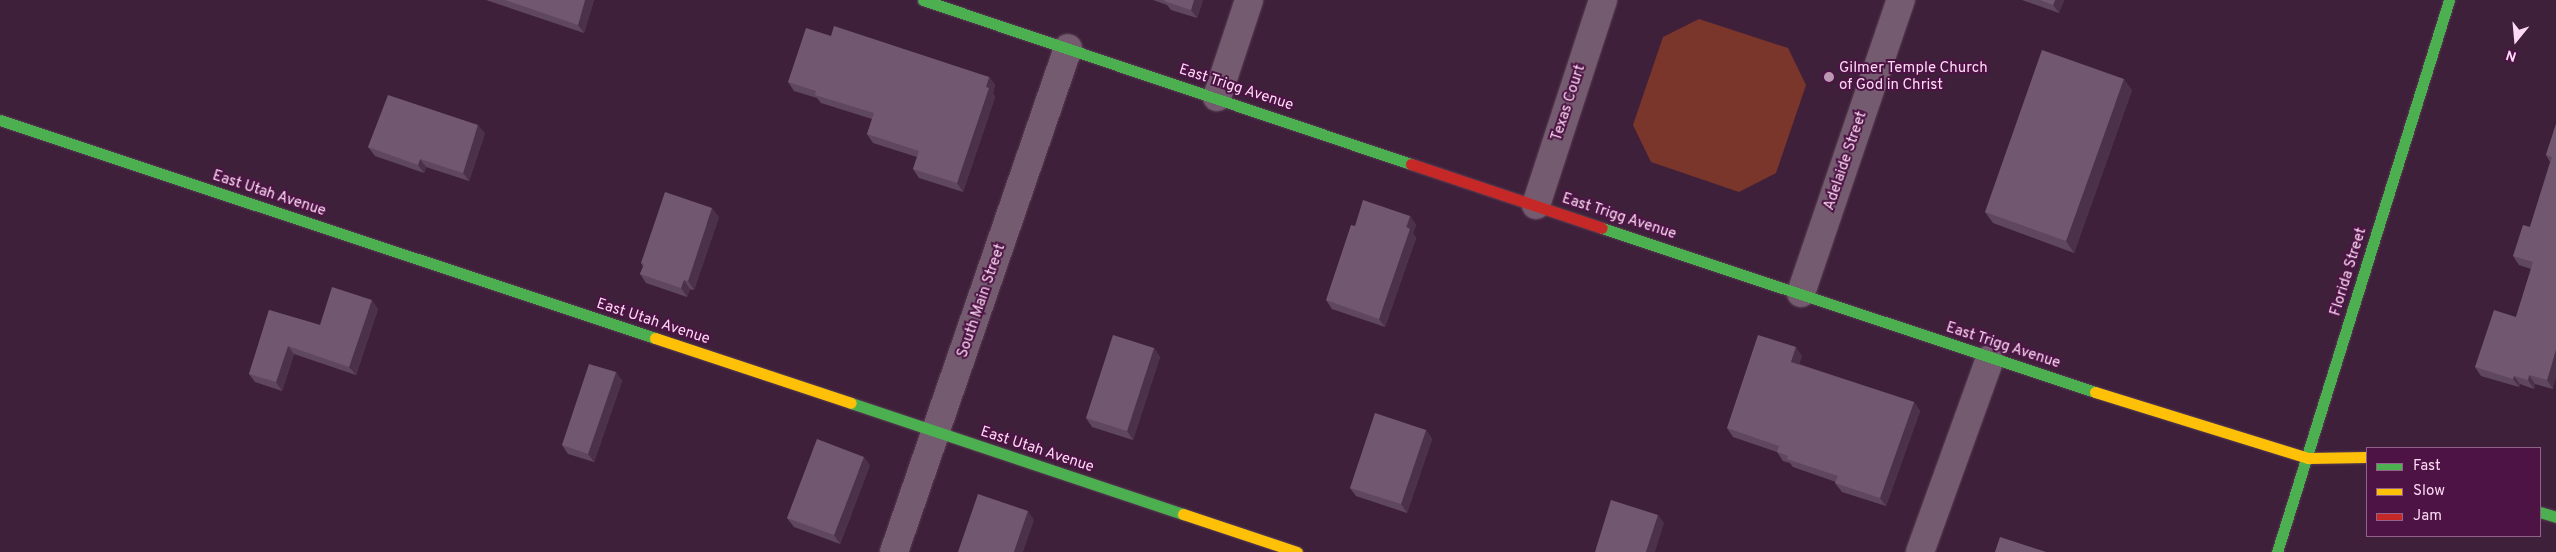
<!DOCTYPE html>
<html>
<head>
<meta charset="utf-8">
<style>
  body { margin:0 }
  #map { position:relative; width:2556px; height:552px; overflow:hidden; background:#3f203b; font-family:Overpass,sans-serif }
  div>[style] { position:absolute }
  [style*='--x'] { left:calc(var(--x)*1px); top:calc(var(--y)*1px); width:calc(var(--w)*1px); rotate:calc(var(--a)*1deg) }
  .green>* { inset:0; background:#7a362b }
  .roads { filter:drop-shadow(0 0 1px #573e52) drop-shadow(0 0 1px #573e52) }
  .street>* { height:28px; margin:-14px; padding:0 14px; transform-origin:14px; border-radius:14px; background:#745b6f }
  .fast>* { height:11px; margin:-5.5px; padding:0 5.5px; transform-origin:5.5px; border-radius:5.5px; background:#4caf50 }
  .slow>* { height:11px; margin:-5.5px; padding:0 5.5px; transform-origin:5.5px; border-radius:5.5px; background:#ffc107 }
  .jam>* { height:11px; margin:-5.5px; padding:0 5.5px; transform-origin:5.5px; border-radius:5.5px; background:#c62828 }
  .wall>* { inset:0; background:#604760 }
  .shaded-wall>* { inset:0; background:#4c314b }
  .building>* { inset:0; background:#715770 }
  .dots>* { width:14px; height:14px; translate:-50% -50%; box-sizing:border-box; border:2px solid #4c1344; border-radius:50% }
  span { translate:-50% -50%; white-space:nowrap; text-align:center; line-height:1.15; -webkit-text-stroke:4px #4c1344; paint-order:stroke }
  .poi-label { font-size:15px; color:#fdd9f4 }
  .left { translate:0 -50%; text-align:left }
  .street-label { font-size:15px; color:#fdd9f4 }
  .legend { position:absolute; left:2366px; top:447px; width:175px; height:90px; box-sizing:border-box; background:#4c1344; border:1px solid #93628a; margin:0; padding:6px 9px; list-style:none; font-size:15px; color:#fdd9f4 }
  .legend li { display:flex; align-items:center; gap:10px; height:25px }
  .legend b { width:25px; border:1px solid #93628a }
  .north { position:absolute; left:2491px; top:15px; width:50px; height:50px; -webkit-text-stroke:4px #4c1344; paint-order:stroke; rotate:197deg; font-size:14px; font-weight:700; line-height:20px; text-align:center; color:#fdd9f4 }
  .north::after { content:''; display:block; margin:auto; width:18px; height:22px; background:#fdd9f4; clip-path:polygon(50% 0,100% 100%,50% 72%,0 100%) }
</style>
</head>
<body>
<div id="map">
  <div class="green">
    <i style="clip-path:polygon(1699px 19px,1788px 48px,1806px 85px,1776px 173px,1739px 192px,1651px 162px,1633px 125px,1663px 37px)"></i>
  </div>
  <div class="roads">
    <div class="street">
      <i style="--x:1217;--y:97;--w:102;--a:-71.7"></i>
      <i style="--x:1536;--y:205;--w:216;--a:-71.9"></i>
      <i style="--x:1801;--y:293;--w:310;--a:-71.2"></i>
      <i style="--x:894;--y:552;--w:533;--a:-70.95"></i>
      <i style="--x:1920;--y:552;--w:205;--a:-70.1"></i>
    </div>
    <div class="fast">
      <i style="--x:923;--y:0;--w:515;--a:18.58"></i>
      <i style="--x:0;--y:120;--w:690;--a:18.41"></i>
      <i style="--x:1602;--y:228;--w:520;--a:18.4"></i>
      <i style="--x:851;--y:403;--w:350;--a:18.5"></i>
      <i style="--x:2540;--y:512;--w:17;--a:17"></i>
      <i style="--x:2277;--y:552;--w:578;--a:-72.69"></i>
    </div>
    <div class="slow">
      <i style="--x:655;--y:338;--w:206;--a:18.3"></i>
      <i style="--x:2095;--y:392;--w:223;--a:17.2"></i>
      <i style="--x:2308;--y:458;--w:59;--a:-1"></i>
      <i style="--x:1183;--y:514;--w:120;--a:18.4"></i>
    </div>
    <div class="jam">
      <i style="--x:1411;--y:164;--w:201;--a:18.5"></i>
    </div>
  </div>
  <div class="wall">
    <i style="clip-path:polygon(486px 0,594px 0,584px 33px)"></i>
    <i style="clip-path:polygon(1153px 0,1203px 0,1197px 18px,1171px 10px,1167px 5px)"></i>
    <i style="clip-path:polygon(2022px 0,2064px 0,2059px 13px)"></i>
    <i style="clip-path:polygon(831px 36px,989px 77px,995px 85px,993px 93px,995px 97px,963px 192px,919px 178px,913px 169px,917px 157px,873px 143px,867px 134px,872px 119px,821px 103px,817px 98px,794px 91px,788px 82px)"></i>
    <i style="clip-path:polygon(2132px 90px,2074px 253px,1993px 223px,1985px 212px)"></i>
    <i style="clip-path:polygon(2556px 124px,2553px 389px,2535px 384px,2534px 389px,2520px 384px,2519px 387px,2481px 376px,2475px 367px,2516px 317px,2531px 269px,2519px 265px,2513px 256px,2530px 227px,2550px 162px,2546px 155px)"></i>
    <i style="clip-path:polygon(485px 133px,469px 181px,426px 167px,424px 173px,375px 156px,368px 147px)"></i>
    <i style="clip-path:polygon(1410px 216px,1416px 225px,1413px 233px,1416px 238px,1385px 327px,1332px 309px,1326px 300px)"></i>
    <i style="clip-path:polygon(719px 217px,694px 290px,690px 289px,687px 297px,646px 283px,640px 274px,643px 267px,641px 263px)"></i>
    <i style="clip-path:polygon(378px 309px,356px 375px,294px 354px,282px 391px,255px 382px,249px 374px,269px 310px,320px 325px)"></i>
    <i style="clip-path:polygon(1154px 348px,1160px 357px,1133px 440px,1092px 427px,1086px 418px)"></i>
    <i style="clip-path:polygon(1802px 356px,1799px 364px,1914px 402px,1920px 411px,1886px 506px,1842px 492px,1835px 483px,1836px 482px,1793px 467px,1790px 463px,1783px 461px,1777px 452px,1733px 437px,1727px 428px)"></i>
    <i style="clip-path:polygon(616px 372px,622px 381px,594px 462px,568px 454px,562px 445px)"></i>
    <i style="clip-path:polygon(1426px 430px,1432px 439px,1407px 513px,1356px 496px,1350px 488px)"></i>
    <i style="clip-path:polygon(870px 465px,840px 544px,794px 527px,787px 518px)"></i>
  </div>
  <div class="shaded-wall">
    <i style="clip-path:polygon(585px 0,594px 0,584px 33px,578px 25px)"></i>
    <i style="clip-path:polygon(1194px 0,1203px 0,1197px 18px,1191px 10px)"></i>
    <i style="clip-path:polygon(2055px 0,2064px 0,2059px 13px,2053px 5px)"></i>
    <i style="clip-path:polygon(989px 77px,995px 85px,993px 93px,995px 97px,963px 192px,957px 183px)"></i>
    <i style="clip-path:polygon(2124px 79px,2132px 90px,2074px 253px,2066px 241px)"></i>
    <i style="clip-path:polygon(478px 125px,485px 133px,469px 181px,463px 173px)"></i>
    <i style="clip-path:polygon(420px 159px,426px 167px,424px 173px,418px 165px)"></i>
    <i style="clip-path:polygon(712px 208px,719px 217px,694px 290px,688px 281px)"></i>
    <i style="clip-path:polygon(1410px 216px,1416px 225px,1413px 233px,1416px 238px,1385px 327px,1379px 319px)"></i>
    <i style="clip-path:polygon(684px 280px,690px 289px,687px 297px,681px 288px)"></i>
    <i style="clip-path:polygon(372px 300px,378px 309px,356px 375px,349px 367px)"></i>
    <i style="clip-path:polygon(288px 346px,294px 354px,282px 391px,276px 382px)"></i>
    <i style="clip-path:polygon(1796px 347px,1802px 356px,1797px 370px,1791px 362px)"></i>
    <i style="clip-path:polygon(1154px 348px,1160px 357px,1133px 440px,1127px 431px)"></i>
    <i style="clip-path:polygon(2556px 350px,2556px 378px,2553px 389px,2547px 380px)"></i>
    <i style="clip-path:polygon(616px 372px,622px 381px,594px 462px,588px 454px)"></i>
    <i style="clip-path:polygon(2529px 375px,2535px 384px,2534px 389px,2528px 380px)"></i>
    <i style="clip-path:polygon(2514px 376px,2520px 384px,2519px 387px,2513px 379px)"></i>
    <i style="clip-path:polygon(1914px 402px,1920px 411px,1886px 506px,1880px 498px)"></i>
    <i style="clip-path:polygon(1426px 430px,1432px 439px,1407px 513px,1401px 504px)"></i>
    <i style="clip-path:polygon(864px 457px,870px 465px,840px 544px,834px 535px)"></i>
    <i style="clip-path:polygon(1028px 511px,1034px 520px,1023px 552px,1014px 552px)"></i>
    <i style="clip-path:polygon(1658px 515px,1664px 523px,1655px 552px,1646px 552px)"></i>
  </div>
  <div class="building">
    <i style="clip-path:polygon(505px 0,585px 0,578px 25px)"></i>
    <i style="clip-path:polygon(1165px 0,1194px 0,1191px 10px,1164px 1px)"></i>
    <i style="clip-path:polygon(2040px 0,2055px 0,2053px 5px)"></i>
    <i style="clip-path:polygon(834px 26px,989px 77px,986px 87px,989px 88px,957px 183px,913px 169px,919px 151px,867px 134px,874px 113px,815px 95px,816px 91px,788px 82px,806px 28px,831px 36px)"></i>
    <i style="clip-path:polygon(2042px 50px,2124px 79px,2066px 241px,1985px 212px)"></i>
    <i style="clip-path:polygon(388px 95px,478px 125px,463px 173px,420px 159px,418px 165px,368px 147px)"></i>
    <i style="clip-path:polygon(2556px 124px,2556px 350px,2547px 380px,2529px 375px,2528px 380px,2514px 376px,2513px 379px,2475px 367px,2494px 310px,2516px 317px,2533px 262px,2513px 256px,2523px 225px,2530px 227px,2552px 157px,2546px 155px)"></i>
    <i style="clip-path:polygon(665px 192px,712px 208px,688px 281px,684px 280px,681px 288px,640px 274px,644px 264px,641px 263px)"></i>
    <i style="clip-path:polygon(1363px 200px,1410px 216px,1406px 227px,1410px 229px,1379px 319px,1326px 300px,1351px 225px,1355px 226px)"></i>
    <i style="clip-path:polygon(332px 287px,372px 300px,349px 367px,288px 346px,276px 382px,249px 374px,269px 310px,320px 325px)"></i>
    <i style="clip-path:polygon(1113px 335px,1154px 348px,1127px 431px,1086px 418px)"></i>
    <i style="clip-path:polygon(1758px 335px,1796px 347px,1791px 362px,1914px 402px,1880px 498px,1835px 483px,1838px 476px,1787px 459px,1788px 456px,1777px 452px,1779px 446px,1727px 428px)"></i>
    <i style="clip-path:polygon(589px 364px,616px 372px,588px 454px,562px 445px)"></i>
    <i style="clip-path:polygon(1375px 413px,1426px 430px,1401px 504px,1350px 488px)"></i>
    <i style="clip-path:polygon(817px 439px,864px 457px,834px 535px,787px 518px)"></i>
    <i style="clip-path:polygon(978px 494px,1028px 511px,1014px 552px,958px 552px)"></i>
    <i style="clip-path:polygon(1611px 500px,1658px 515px,1646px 552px,1595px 552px)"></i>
    <i style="clip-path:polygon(2000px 537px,2046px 552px,1995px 552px)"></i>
  </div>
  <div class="dots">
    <i style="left:1829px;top:77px;background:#ba98b3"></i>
  </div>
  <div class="poi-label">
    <span class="left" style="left:1839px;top:77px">Gilmer Temple Church<br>of God in Christ</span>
  </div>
  <div class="street-label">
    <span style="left:1236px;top:88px;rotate:18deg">East Trigg Avenue</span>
    <span style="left:1569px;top:103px;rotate:-72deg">Texas Court</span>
    <span style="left:1846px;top:161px;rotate:-71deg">Adelaide Street</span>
    <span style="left:269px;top:194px;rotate:18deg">East Utah Avenue</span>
    <span style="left:1619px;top:217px;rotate:18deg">East Trigg Avenue</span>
    <span style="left:2349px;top:272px;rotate:-73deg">Florida Street</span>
    <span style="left:982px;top:301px;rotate:-71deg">South Main Street</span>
    <span style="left:653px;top:322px;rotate:18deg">East Utah Avenue</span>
    <span style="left:2003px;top:346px;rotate:18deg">East Trigg Avenue</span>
    <span style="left:1037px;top:450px;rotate:18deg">East Utah Avenue</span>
  </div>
  <ul class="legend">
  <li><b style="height:6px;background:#4caf50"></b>Fast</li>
  <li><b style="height:6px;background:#ffc107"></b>Slow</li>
  <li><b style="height:6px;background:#c62828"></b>Jam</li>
  </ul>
  <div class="north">N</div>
</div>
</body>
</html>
